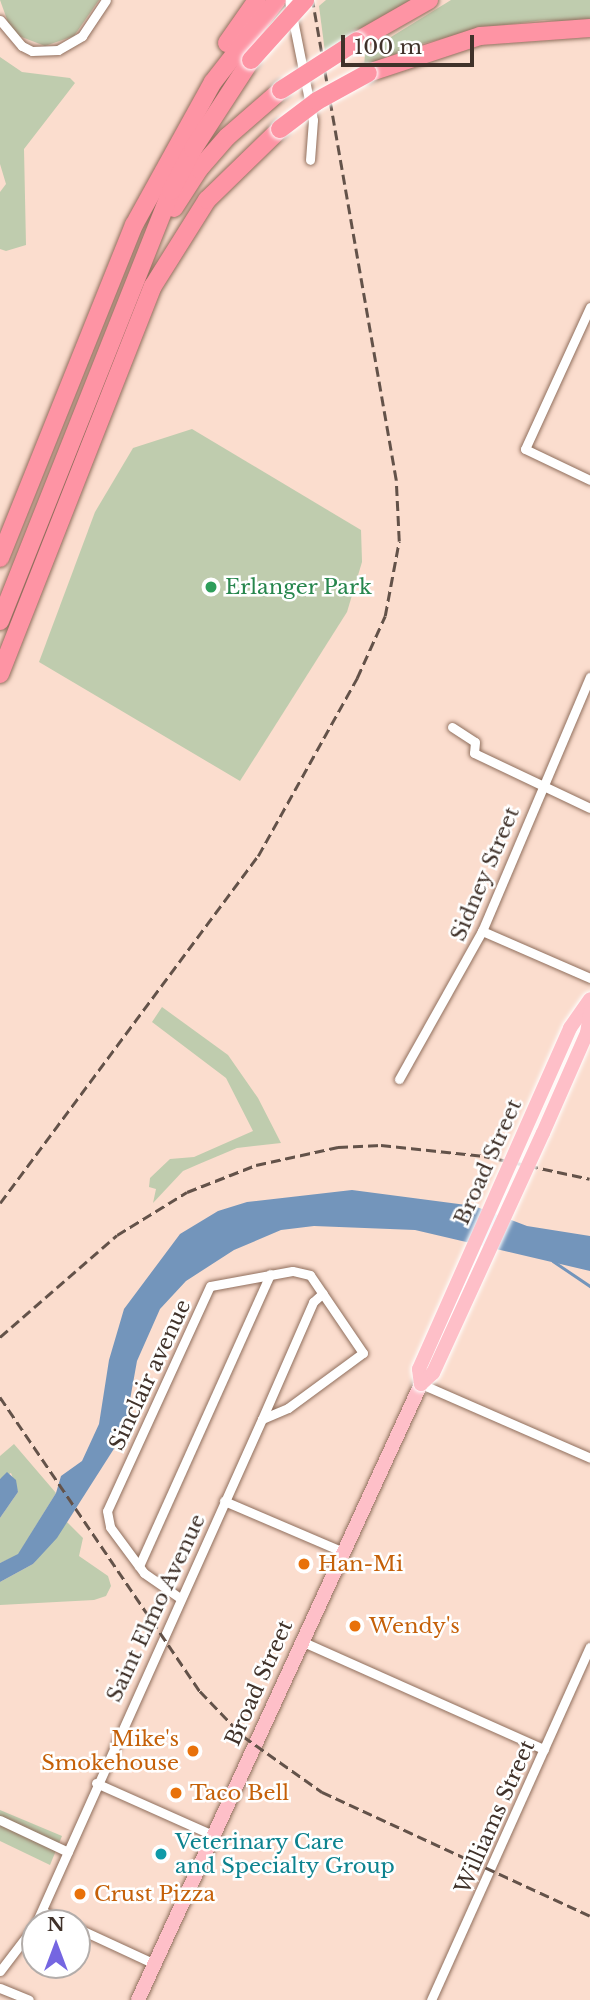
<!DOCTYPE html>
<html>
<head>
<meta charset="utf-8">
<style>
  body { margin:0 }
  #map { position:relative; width:590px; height:2000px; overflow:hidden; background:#fbddce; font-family:"Libre Baskerville",serif }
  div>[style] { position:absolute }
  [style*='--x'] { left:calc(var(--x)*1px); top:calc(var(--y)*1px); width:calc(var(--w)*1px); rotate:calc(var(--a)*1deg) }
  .green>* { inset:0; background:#bfccae }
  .water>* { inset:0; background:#7395bb }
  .stream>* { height:2.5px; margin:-1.25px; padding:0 1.25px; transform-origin:1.25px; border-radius:1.25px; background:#7395bb }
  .roads { filter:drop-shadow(0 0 2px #906f5d) drop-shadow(0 0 2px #906f5d) }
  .minor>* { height:9px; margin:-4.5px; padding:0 4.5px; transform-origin:4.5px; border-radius:4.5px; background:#fff }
  .primary>* { height:14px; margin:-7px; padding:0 7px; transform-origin:7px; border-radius:7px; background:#febfc8 }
  .motorway>* { height:18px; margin:-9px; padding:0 9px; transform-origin:9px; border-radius:9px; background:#fe94a4 }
  .rail>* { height:2.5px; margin-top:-1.25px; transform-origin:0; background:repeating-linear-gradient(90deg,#635249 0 10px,transparent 0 15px) }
  .bridges { filter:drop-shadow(0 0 2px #fff) drop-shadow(0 0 2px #fff) }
  .primary-bridge>* { height:14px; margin:-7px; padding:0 7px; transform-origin:7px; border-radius:7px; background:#febfc8 }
  .motorway-bridge>* { height:18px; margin:-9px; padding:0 9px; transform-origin:9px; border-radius:9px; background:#fe94a4 }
  .dots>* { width:19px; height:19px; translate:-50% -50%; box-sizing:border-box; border:4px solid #fff; border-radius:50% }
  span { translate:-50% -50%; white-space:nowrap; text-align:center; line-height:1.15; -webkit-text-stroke:5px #fff; paint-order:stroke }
  .leisure-label { font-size:21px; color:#27864d }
  .left { translate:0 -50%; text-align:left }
  .street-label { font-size:21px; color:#40322a }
  .food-label { font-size:21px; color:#c56008 }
  .right { translate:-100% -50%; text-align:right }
  .culture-label { font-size:21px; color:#0d838f }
  .north { position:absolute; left:21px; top:1909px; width:70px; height:70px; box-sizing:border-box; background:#fff; border:2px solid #b3adaa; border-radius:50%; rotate:0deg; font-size:19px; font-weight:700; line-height:28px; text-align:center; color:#40322a }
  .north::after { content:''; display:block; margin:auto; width:24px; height:32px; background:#7566e1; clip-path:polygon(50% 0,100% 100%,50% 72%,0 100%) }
  .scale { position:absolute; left:341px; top:35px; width:133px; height:32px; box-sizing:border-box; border:4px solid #40322a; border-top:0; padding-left:9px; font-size:21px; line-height:24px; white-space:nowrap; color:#40322a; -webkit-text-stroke:5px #fff; paint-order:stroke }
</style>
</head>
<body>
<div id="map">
  <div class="green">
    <i style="clip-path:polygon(0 0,99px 0,74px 36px,45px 46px,19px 36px,9px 25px)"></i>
    <i style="clip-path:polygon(326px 0,424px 0,325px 52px,319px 6px)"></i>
    <i style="clip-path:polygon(451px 0,590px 0,590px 23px,544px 20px,488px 27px,413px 46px,364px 69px,365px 53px)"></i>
    <i style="clip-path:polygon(0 57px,22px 72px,70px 78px,75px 83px,24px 149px,26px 245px,6px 251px,0 249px,0 192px,6px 184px,0 164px)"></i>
    <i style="clip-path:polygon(192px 429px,361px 530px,362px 562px,347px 612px,240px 781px,39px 662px,95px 512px,133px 448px)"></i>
    <i style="clip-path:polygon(162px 1007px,228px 1055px,258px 1098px,281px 1143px,237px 1148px,199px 1164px,183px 1171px,153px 1203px,156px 1189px,149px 1187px,150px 1178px,170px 1159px,194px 1157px,253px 1131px,226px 1078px,152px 1022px)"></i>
    <i style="clip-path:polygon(14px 1444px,56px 1493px,18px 1555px,0 1563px,0 1518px,18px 1492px,11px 1473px,0 1479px,0 1456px)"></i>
    <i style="clip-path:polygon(67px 1522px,83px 1538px,79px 1556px,108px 1576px,111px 1586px,106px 1596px,94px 1600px,0 1605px,0 1582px,33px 1564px)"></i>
    <i style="clip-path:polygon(0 1810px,62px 1836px,50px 1865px,0 1841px)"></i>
  </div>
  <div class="water">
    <i style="clip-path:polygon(352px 1190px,474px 1206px,527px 1226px,590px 1236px,590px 1271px,415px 1230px,314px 1226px,281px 1230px,234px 1250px,186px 1281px,160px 1309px,137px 1361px,124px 1433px,57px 1538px,33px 1564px,0 1582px,0 1563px,18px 1554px,56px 1493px,61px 1476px,82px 1461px,99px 1424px,109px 1360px,124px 1309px,180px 1234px,218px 1211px,247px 1202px)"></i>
    <i style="clip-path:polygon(7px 1472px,16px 1480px,18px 1492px,0 1518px,0 1479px)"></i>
  </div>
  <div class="stream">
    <i style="--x:553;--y:1261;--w:45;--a:34"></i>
  </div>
  <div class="roads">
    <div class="minor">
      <i style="--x:289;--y:0;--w:122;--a:78.7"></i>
      <i style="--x:313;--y:120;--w:40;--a:94.3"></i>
      <i style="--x:0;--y:20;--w:34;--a:50"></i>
      <i style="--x:22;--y:46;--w:11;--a:27"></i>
      <i style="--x:32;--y:51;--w:26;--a:-2"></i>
      <i style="--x:58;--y:50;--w:28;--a:-30"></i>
      <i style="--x:82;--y:36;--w:43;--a:-56.3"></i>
      <i style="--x:590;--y:307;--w:156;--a:114.6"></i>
      <i style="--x:525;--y:449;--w:72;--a:25.5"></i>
      <i style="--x:452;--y:727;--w:27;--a:33"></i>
      <i style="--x:475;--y:742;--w:11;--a:95"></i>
      <i style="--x:474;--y:753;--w:128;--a:25.4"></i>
      <i style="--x:482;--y:931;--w:118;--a:23.5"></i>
      <i style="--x:399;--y:1079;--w:170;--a:-60.7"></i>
      <i style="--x:482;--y:931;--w:276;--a:-67"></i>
      <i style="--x:421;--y:1384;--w:184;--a:23.6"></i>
      <i style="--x:262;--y:1419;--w:128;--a:-66.4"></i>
      <i style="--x:313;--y:1302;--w:13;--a:-42"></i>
      <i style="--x:224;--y:1501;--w:127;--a:23.1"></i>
      <i style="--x:139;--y:1566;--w:320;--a:-65.8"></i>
      <i style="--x:301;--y:1641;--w:266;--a:24"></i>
      <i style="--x:96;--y:1783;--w:128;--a:24"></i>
      <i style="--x:0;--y:1820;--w:75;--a:25.2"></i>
      <i style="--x:42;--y:1911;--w:27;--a:27"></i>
      <i style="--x:36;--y:1923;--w:552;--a:-65.85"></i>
      <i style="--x:262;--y:1419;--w:28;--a:-23"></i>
      <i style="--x:288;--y:1408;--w:93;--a:-36.3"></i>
      <i style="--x:363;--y:1353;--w:94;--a:-124.2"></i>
      <i style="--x:310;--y:1275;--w:18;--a:-167"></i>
      <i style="--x:292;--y:1271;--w:83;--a:169.6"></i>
      <i style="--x:210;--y:1286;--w:247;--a:114.6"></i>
      <i style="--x:107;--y:1511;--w:16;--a:79"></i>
      <i style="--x:110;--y:1527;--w:57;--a:53.5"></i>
      <i style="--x:144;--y:1573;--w:44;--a:34.8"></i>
      <i style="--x:77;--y:1928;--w:86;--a:24.8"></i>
      <i style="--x:0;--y:1971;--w:58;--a:-52.7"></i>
      <i style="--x:0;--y:1988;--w:31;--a:22"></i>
      <i style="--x:431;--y:2000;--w:387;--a:-65.8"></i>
    </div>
    <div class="primary">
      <i style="--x:138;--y:2000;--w:678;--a:-65.33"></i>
    </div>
    <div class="motorway">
      <i style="--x:357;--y:41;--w:83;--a:-29.7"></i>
      <i style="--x:227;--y:43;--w:52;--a:-55.1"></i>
      <i style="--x:368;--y:73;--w:118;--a:-18.3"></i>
      <i style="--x:480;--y:36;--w:110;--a:-4.2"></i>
      <i style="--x:174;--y:208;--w:46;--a:-57.3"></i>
      <i style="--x:199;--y:169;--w:43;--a:-48.8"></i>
      <i style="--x:227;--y:137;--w:72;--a:-41"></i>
      <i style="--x:0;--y:558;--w:359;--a:-68.1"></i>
      <i style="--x:134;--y:225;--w:163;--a:-61.1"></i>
      <i style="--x:213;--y:82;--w:104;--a:-52"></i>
      <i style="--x:0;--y:621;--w:463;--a:-68.3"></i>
      <i style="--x:171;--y:191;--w:47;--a:-62.4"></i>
      <i style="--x:193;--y:149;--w:106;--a:-56.9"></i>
      <i style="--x:0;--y:674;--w:417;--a:-68.5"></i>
      <i style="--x:153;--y:286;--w:102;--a:-57.9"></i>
      <i style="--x:207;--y:200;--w:102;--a:-44.2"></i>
    </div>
  </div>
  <div class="rail">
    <i style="--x:0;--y:1203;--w:432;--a:-53.4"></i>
    <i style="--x:258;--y:856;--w:204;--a:-60.9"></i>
    <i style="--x:357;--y:678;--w:68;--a:-65.7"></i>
    <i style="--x:385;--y:616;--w:76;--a:-79.4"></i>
    <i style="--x:399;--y:541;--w:61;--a:-92.8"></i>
    <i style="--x:396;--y:480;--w:487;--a:-99.9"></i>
    <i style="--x:0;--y:1337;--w:155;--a:-41.1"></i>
    <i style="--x:117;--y:1235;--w:82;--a:-31.6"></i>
    <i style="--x:187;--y:1192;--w:74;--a:-21.4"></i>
    <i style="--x:256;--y:1165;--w:84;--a:-12.4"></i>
    <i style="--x:338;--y:1147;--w:43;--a:-2.7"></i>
    <i style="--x:381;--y:1145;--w:104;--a:6.1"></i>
    <i style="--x:484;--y:1156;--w:108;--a:12.2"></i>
    <i style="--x:0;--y:1397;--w:356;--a:55.8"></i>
    <i style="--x:200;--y:1691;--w:62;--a:46.3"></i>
    <i style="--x:243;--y:1736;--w:97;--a:35.3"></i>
    <i style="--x:322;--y:1792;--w:295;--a:24.8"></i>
  </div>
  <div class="bridges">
    <div class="primary-bridge">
      <i style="--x:421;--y:1384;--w:15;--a:-98"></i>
      <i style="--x:419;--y:1369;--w:373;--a:-66.1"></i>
      <i style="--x:570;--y:1028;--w:35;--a:-55"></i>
      <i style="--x:421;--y:1384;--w:16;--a:-43"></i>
      <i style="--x:433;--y:1373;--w:264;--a:-65.4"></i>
      <i style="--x:543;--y:1133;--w:109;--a:-66.3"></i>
      <i style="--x:587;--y:1033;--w:20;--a:-81"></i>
    </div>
    <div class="motorway-bridge">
      <i style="--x:251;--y:60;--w:81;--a:-48"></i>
      <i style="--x:281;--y:90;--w:90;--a:-32.8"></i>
      <i style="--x:280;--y:129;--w:46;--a:-37.1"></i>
      <i style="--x:317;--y:101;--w:58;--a:-28.8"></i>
    </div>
  </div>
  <div class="dots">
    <i style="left:211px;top:587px;background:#2e9e5b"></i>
    <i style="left:304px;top:1564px;background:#e8710a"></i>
    <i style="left:355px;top:1626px;background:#e8710a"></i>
    <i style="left:193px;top:1751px;background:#e8710a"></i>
    <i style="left:176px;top:1793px;background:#e8710a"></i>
    <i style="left:161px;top:1854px;background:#0f9aa8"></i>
    <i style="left:80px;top:1894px;background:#e8710a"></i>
  </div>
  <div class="leisure-label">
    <span class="left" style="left:225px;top:587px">Erlanger Park</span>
  </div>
  <div class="street-label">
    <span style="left:485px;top:874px;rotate:-67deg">Sidney Street</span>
    <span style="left:488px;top:1162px;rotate:-66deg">Broad Street</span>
    <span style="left:150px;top:1375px;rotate:-65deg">Sinclair avenue</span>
    <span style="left:156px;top:1608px;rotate:-65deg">Saint Elmo Avenue</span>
    <span style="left:259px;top:1683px;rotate:-66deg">Broad Street</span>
    <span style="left:495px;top:1817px;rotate:-66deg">Williams Street</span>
  </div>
  <div class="food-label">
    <span class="left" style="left:318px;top:1564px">Han-Mi</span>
    <span class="left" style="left:369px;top:1626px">Wendy's</span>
    <span class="right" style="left:179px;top:1751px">Mike's<br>Smokehouse</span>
    <span class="left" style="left:190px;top:1793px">Taco Bell</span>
    <span class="left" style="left:94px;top:1894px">Crust Pizza</span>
  </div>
  <div class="culture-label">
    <span class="left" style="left:175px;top:1854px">Veterinary Care<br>and Specialty Group</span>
  </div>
  <div class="north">N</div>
  <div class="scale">100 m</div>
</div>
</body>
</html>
